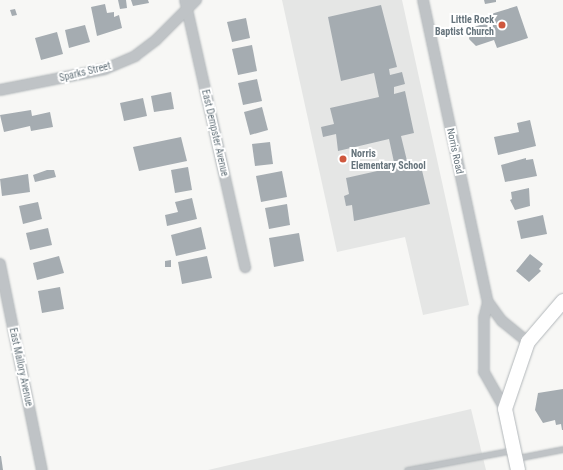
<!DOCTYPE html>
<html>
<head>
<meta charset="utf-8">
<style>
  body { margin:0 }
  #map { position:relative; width:563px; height:470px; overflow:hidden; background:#f7f7f5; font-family:"Roboto Condensed",sans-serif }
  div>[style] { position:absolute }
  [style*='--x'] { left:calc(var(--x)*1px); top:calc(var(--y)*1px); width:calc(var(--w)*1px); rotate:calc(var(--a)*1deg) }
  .built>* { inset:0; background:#e5e6e5 }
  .building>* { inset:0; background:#a5acb1 }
  .roads { filter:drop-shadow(0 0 1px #b2b7ba) drop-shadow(0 0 1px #b2b7ba) }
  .service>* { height:5px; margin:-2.5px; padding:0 2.5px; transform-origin:2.5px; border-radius:2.5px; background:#bfc3c6 }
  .minor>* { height:10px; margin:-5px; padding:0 5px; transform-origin:5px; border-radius:5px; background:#bfc3c6 }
  .secondary>* { height:14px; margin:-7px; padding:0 7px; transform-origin:7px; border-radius:7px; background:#fff }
  .dots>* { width:11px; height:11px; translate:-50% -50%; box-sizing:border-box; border:2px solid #fff; border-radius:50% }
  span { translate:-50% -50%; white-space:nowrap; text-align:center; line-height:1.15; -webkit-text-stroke:4px #fff; paint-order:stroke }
  .poi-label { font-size:10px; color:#66747c; font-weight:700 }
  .right { translate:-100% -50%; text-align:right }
  .left { translate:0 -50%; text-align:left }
  .street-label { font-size:10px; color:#66747c }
</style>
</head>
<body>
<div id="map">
  <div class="built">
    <i style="clip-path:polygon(282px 0,402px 0,469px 305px,423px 315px,405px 237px,337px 252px)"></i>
    <i style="clip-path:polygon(471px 409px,486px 470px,208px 470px)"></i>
  </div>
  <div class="building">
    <i style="clip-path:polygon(118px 0,126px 0,127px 8px,120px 9px)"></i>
    <i style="clip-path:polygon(131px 0,148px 0,149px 3px,133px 6px)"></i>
    <i style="clip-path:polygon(484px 0,496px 0,496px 2px,485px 4px)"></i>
    <i style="clip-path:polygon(105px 4px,107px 13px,114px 12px,114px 17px,119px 15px,122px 28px,97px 36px,91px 7px)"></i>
    <i style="clip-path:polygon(381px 5px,397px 67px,389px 69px,390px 75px,402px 72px,405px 84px,394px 87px,394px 94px,405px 91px,414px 133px,401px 136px,408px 165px,420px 162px,430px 204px,354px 221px,352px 205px,346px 206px,344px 196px,349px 194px,346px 178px,395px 167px,389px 139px,338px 151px,336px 134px,323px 137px,321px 127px,334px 124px,330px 108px,379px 97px,374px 73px,341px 81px,328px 17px)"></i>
    <i style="clip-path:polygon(517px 6px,528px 38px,497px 48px,494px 40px,476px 46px,469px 39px,471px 28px,492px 21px,491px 14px)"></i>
    <i style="clip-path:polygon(15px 9px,17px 15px,12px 16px,10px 10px)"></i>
    <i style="clip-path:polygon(246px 18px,250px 38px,232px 42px,227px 22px)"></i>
    <i style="clip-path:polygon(85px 25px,90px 42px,69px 48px,65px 30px)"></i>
    <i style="clip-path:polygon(57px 32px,63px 54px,41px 60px,35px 38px)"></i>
    <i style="clip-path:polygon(252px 45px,257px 71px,238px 75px,232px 49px)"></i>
    <i style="clip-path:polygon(257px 79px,262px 101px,243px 105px,238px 83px)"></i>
    <i style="clip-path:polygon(171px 92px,174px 109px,154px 112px,151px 96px)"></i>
    <i style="clip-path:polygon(143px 98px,147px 116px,124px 121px,120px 103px)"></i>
    <i style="clip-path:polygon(262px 107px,268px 130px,250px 135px,244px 112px)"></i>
    <i style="clip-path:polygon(31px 110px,32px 116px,50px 112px,53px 127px,31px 131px,30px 126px,4px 132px,0 115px)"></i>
    <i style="clip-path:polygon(530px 120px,536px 146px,498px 155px,494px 137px,519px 132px,517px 123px)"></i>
    <i style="clip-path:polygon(181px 137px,187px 161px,139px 171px,133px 147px)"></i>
    <i style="clip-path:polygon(270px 142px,273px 164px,255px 166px,252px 144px)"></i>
    <i style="clip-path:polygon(526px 158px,526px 160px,533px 159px,537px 176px,505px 182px,501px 165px)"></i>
    <i style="clip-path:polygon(188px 167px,192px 190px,175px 193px,171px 170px)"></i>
    <i style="clip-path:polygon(47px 170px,54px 170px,56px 177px,35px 182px,33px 175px)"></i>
    <i style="clip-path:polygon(282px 171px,287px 197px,261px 202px,256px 176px)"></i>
    <i style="clip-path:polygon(28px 174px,30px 192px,2px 196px,0 179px)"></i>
    <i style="clip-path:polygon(529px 188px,530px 206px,515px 210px,510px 200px,512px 199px,511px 192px)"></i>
    <i style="clip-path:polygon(192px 198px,197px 219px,167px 226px,165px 215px,178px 212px,175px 202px)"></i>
    <i style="clip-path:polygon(38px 202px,42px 219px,23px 224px,19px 206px)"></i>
    <i style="clip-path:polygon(287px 204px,290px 225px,269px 229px,265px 208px)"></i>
    <i style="clip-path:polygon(543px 215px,547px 234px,521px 239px,517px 221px)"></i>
    <i style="clip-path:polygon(201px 227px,206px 249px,176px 256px,171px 235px)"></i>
    <i style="clip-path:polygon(48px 228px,52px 245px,30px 250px,26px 233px)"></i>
    <i style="clip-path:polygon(299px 233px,304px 261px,274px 267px,269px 238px)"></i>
    <i style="clip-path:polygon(530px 254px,543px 264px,539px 269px,541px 271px,529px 282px,516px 271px)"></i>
    <i style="clip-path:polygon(59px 256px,64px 273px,37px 280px,33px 263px)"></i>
    <i style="clip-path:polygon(207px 256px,212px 278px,182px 284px,178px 262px)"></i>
    <i style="clip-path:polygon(171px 260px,171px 267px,165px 267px,165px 261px)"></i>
    <i style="clip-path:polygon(60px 287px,64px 309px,42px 313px,38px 291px)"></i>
    <i style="clip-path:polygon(563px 389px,563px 430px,562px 430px,561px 424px,556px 425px,555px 420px,543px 423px,535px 410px,538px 393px)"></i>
    <i style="clip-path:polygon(0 456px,1px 456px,3px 470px,0 470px)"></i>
  </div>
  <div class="roads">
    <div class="service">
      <i style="--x:517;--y:458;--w:47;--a:-11.1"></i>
      <i style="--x:407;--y:470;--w:108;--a:-10.7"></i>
    </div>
    <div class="minor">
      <i style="--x:185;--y:0;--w:274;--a:77.3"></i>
      <i style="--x:423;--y:0;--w:309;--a:77.9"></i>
      <i style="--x:0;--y:90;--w:107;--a:-11.3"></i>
      <i style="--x:105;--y:69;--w:33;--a:-23"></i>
      <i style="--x:135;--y:56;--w:26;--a:-37"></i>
      <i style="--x:156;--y:40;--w:57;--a:-45"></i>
      <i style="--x:0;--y:264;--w:210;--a:78.5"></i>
      <i style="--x:505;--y:409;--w:43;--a:-119.6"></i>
      <i style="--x:484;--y:372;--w:54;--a:-90"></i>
      <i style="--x:484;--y:318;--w:16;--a:-76"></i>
      <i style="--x:488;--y:302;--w:24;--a:54"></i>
      <i style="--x:502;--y:321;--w:33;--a:39"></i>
    </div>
    <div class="secondary">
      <i style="--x:518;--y:470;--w:62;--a:-102"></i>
      <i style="--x:505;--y:409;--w:71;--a:-71.1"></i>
      <i style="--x:528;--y:342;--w:54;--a:-49.5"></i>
    </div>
  </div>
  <div class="dots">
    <i style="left:502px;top:25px;background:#cf583e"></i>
    <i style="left:343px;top:159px;background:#cf583e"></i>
  </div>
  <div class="poi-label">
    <span class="right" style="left:494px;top:25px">Little Rock<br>Baptist Church</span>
    <span class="left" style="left:351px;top:159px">Norris<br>Elementary School</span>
  </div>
  <div class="street-label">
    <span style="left:85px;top:72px;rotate:-14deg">Sparks Street</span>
    <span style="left:215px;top:133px;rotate:77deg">East Dempster Avenue</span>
    <span style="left:455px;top:151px;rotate:78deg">Norris Road</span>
    <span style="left:21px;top:367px;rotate:78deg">East Mallory Avenue</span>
  </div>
</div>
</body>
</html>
